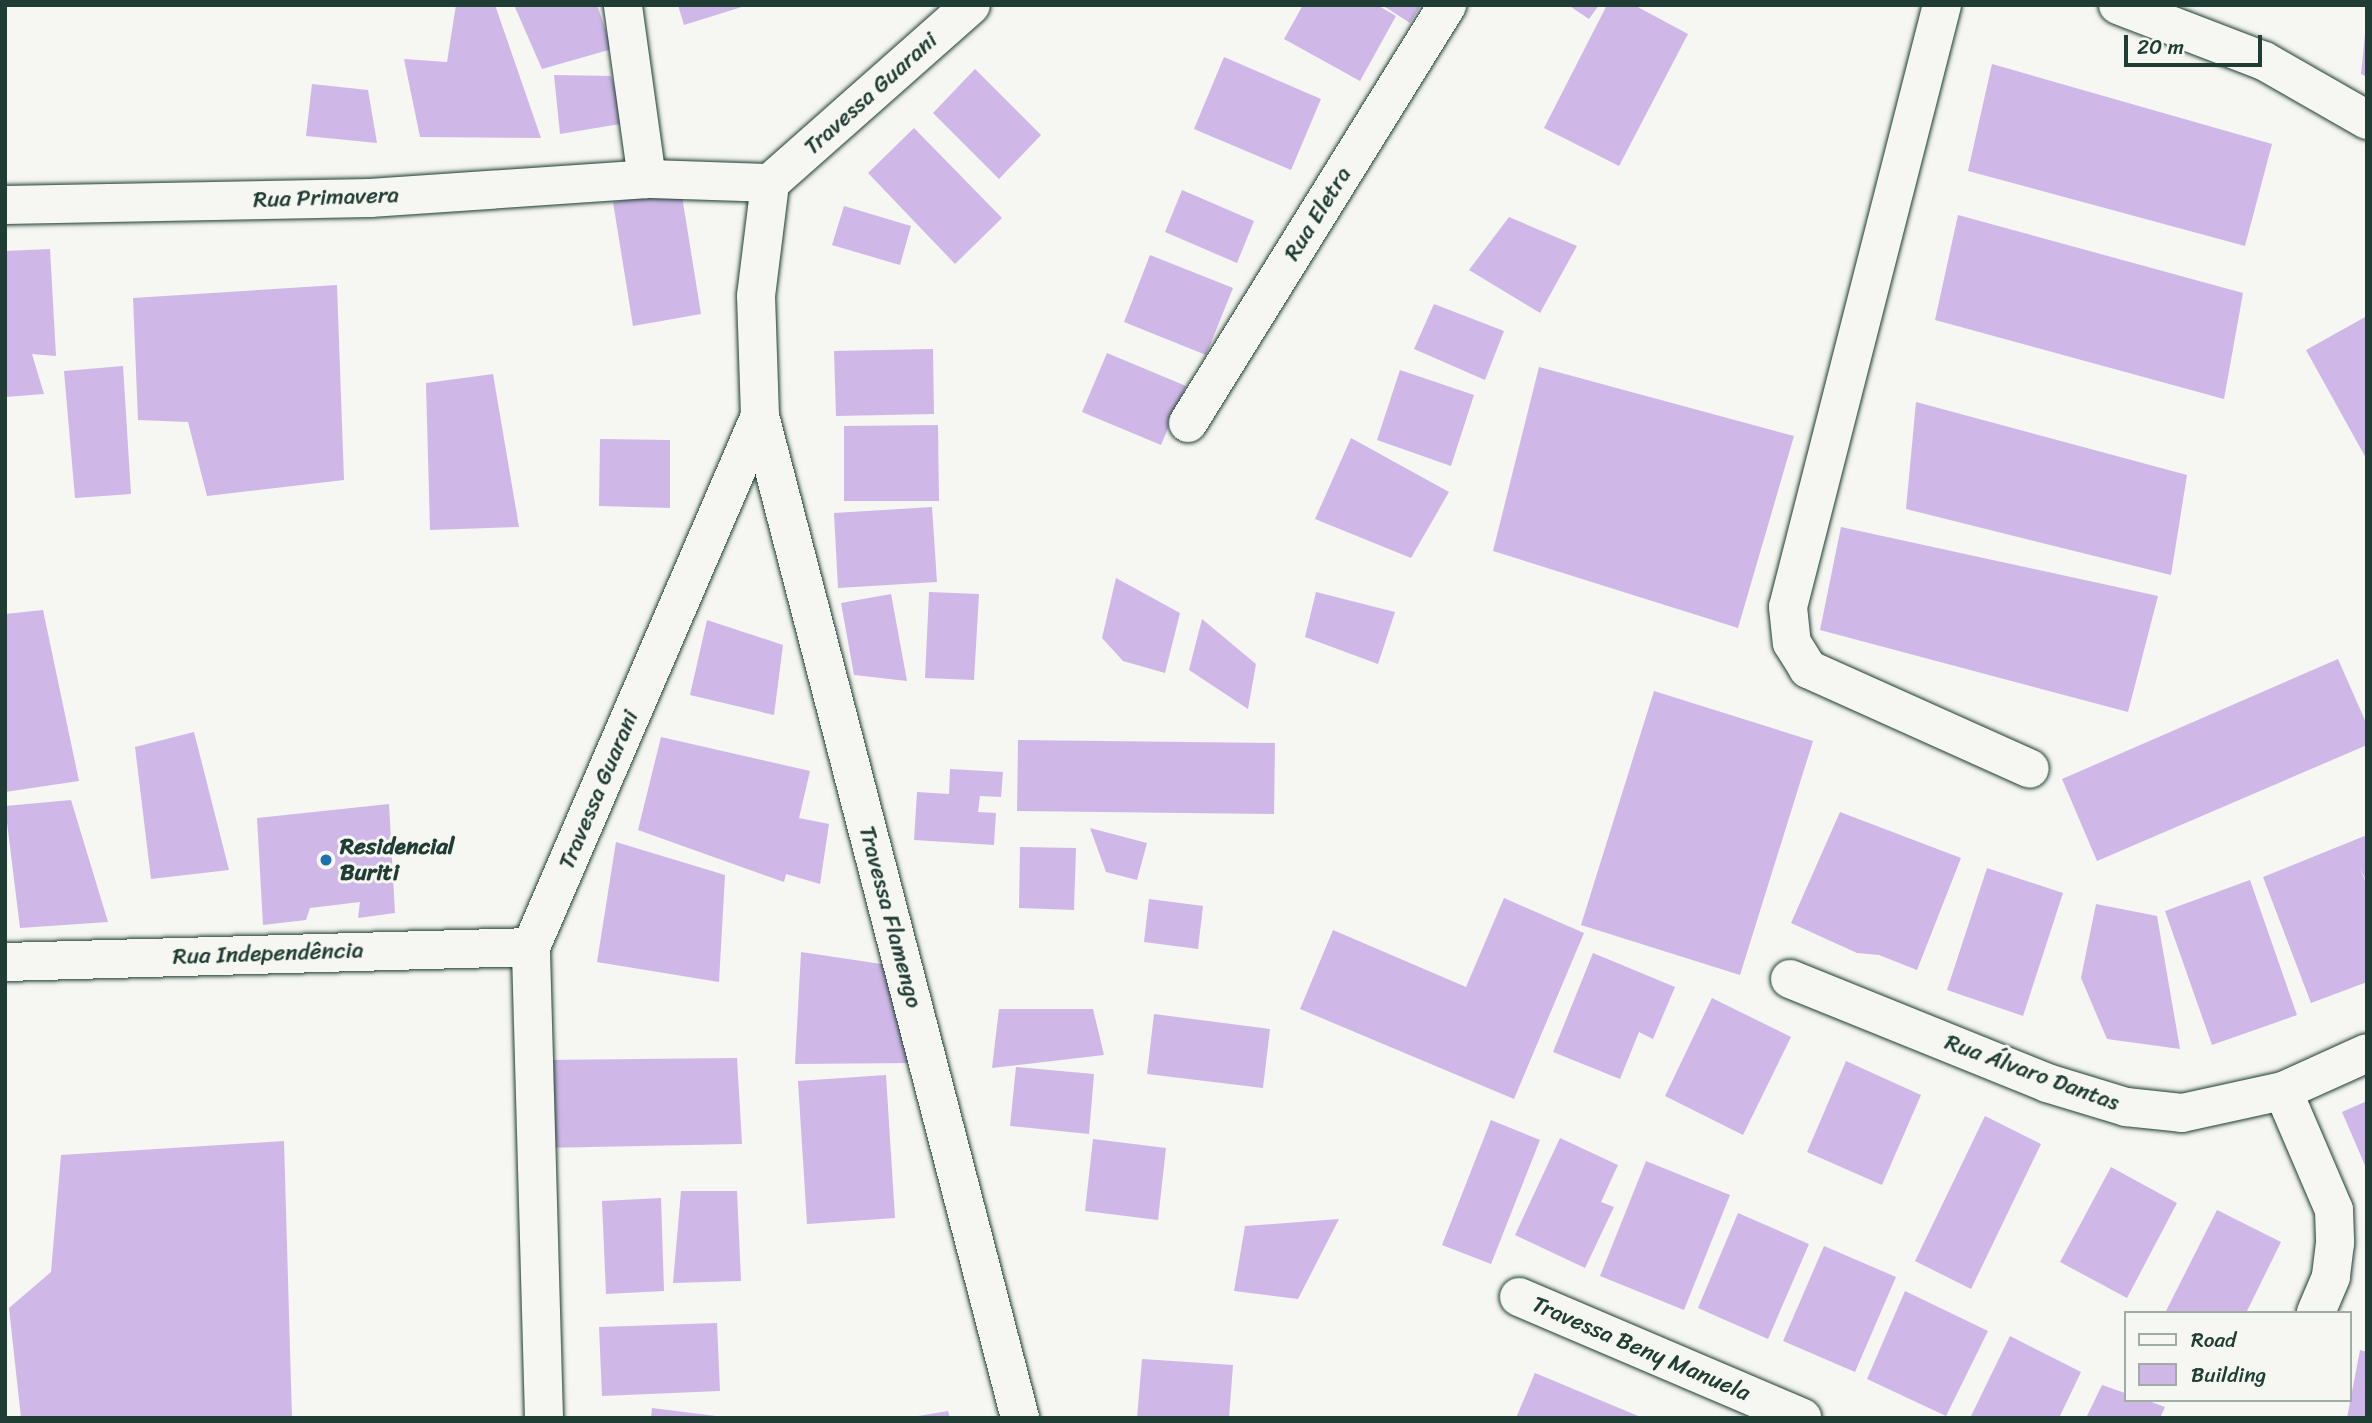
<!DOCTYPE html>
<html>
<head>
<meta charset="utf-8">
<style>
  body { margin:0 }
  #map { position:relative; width:2372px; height:1423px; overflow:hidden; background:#f6f6f2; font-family:Sriracha,sans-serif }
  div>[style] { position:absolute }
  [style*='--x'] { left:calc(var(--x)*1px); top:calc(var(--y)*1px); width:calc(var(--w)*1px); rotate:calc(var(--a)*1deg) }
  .building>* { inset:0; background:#cfb8e7 }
  .roads { filter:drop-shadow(0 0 2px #1f3d34) drop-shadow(0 0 2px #1f3d34) }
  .minor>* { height:38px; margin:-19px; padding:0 19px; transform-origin:19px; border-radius:19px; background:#f6f6f2 }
  .tertiary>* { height:38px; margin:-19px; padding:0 19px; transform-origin:19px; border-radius:19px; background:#f6f6f2 }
  .dots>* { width:19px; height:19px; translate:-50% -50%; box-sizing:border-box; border:4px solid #f6f6f2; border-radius:50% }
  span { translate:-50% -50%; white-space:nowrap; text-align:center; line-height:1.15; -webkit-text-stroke:6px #f6f6f2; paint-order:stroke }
  .street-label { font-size:23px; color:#1f3d34 }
  .poi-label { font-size:23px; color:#1f3d34; font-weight:700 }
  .left { translate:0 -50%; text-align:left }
  .frame { position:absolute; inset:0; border:7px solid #1f3d34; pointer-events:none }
  .legend { position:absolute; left:2124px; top:1311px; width:228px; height:91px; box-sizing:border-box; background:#f6f6f2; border:2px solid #a0aca6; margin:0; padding:9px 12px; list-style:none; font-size:21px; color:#1f3d34 }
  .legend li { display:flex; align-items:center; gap:14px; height:35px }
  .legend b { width:35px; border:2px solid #a0aca6 }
  .scale { position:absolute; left:2124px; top:35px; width:138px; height:32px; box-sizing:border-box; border:4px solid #1f3d34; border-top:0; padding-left:9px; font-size:21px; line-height:24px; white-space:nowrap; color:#1f3d34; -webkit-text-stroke:5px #f6f6f2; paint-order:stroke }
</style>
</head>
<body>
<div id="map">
  <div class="building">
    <i style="clip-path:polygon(456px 5px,495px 5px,541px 138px,420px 137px,404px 59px,447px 62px)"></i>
    <i style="clip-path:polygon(514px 5px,597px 5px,612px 49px,542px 69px)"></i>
    <i style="clip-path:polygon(678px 5px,745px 5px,745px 6px,684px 25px)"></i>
    <i style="clip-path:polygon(1303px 5px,1377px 5px,1396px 16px,1360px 81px,1284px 39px)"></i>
    <i style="clip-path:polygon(1382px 5px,1421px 5px,1410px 23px)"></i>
    <i style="clip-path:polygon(1568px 5px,1599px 5px,1589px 19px)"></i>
    <i style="clip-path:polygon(1607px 5px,1634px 5px,1688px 34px,1619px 166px,1544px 128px)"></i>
    <i style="clip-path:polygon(2365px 34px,2367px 34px,2367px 77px,2361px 74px)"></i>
    <i style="clip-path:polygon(1224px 57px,1321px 99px,1291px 170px,1194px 129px)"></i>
    <i style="clip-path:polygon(1992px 64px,2272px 144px,2245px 246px,1968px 171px)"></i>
    <i style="clip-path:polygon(975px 69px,1041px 135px,999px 179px,933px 113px)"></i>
    <i style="clip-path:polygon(554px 75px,611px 76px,626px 123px,560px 134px)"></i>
    <i style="clip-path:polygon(312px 84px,368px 90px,377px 143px,306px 136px)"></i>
    <i style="clip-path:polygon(914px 128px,1002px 218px,955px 264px,868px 173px)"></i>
    <i style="clip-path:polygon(681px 190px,701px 314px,633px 326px,613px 202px)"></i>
    <i style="clip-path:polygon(1182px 190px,1254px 221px,1237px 263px,1165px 232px)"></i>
    <i style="clip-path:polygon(844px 206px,911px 226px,900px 265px,832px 245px)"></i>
    <i style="clip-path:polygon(1958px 215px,2243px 293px,2224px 399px,1935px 320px)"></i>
    <i style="clip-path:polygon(1509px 217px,1577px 246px,1540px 313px,1469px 270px)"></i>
    <i style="clip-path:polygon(50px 249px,56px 356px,32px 354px,44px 394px,5px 397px,5px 251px)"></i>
    <i style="clip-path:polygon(1150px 255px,1233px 288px,1206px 355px,1124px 322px)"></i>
    <i style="clip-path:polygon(337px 285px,344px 480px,207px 496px,188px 422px,138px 420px,133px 298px)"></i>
    <i style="clip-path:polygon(1434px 304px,1504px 331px,1485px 380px,1414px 349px)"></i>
    <i style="clip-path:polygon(2367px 316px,2367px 460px,2306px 350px)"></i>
    <i style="clip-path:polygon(933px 349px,934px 414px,836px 416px,834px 351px)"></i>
    <i style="clip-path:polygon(1107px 353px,1186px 386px,1161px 445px,1082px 412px)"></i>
    <i style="clip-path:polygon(123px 366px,131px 494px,75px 498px,64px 371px)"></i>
    <i style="clip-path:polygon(1539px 367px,1794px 436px,1738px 628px,1493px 551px)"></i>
    <i style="clip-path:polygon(1400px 370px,1474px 395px,1451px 466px,1377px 440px)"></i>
    <i style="clip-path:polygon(493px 374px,519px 527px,430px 530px,426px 383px)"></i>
    <i style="clip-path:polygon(1916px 402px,2187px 475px,2171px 575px,1906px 509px)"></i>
    <i style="clip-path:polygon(938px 425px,939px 501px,844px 501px,844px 426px)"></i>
    <i style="clip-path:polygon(1351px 438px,1449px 492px,1411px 558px,1315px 519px)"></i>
    <i style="clip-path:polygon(600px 439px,670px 440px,670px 508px,599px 506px)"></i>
    <i style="clip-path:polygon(932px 507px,937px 582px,838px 588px,834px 513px)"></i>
    <i style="clip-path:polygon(1841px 527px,2158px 596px,2128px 712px,1820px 630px)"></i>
    <i style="clip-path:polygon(1116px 578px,1180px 613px,1165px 673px,1123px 661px,1102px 638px)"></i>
    <i style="clip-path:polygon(929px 592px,979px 594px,974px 680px,925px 678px)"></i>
    <i style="clip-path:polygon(1316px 592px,1395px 612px,1378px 664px,1305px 637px)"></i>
    <i style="clip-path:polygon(891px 594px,907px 681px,854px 675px,841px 603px)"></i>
    <i style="clip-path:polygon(43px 610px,79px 781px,5px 792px,5px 614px)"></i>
    <i style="clip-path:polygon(1202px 619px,1256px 664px,1248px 709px,1189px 670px)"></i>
    <i style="clip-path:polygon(707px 620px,783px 645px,774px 715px,690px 695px)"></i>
    <i style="clip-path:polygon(2338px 659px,2367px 725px,2367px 745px,2097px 861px,2062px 779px)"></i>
    <i style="clip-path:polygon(1654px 691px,1813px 741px,1740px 975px,1581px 925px)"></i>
    <i style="clip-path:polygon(194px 732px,229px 870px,151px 879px,135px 747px)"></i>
    <i style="clip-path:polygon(661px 737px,810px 771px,799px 818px,829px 824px,820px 884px,786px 874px,784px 882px,638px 830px)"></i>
    <i style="clip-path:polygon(1018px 740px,1275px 743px,1274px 814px,1017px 811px)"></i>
    <i style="clip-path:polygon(950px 769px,1003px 772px,1001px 797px,980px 796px,978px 812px,996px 813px,994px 845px,914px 840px,917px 792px,949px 794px)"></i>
    <i style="clip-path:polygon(71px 800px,108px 922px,20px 928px,5px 806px)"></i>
    <i style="clip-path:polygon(389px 804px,395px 913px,358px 918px,360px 902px,310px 908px,306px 920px,263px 925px,257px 818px)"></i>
    <i style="clip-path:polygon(1840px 812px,1961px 858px,1917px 970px,1879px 955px,1857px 953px,1791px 923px)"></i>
    <i style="clip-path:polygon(1090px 828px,1147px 843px,1137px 880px,1106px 872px)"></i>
    <i style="clip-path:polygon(2367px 835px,2367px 882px,2360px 869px,2367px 885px,2367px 982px,2311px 1003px,2263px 877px)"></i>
    <i style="clip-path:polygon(616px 842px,725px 875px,719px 982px,597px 962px)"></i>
    <i style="clip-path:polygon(1020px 847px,1076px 848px,1074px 910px,1019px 908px)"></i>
    <i style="clip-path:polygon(1987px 868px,2063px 893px,2023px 1016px,1947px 990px)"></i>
    <i style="clip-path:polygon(2250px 880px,2297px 1015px,2212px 1045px,2165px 911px)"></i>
    <i style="clip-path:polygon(1504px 898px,1584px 933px,1514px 1099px,1300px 1009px,1333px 930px,1466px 987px)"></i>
    <i style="clip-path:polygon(1149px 899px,1203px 906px,1198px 949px,1144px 942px)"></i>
    <i style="clip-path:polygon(2096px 904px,2157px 916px,2180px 1049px,2107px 1039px,2081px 978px)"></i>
    <i style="clip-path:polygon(801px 952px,888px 965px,912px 1063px,795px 1064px)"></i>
    <i style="clip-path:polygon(1593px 953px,1675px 987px,1653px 1039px,1639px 1032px,1620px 1079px,1553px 1052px)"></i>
    <i style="clip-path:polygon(1712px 998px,1791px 1037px,1743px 1135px,1665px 1096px)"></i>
    <i style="clip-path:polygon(999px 1009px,1093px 1009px,1104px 1055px,992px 1068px)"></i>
    <i style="clip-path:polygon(1154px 1014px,1270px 1029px,1263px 1088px,1147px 1074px)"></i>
    <i style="clip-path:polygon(737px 1058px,742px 1144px,540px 1148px,544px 1060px)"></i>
    <i style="clip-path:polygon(1846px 1061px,1921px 1095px,1882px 1185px,1807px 1152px)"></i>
    <i style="clip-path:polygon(1016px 1067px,1094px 1074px,1089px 1134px,1010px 1126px)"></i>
    <i style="clip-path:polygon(886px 1075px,895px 1218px,807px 1224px,798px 1081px)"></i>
    <i style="clip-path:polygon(2367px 1101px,2367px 1170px,2342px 1112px)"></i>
    <i style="clip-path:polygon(1985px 1116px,2041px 1144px,1971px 1289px,1915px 1261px)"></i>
    <i style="clip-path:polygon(1491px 1120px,1540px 1140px,1491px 1264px,1442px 1245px)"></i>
    <i style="clip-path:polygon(1560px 1138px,1618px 1165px,1601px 1202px,1614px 1207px,1585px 1268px,1515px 1235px)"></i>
    <i style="clip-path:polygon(1093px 1139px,1166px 1148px,1158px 1220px,1085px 1211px)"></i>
    <i style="clip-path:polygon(284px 1141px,292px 1418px,21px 1418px,9px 1308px,51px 1272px,61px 1155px)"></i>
    <i style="clip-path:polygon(1646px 1161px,1730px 1195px,1684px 1310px,1600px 1276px)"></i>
    <i style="clip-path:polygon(2111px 1167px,2177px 1203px,2127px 1298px,2060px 1262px)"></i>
    <i style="clip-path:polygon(681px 1191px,737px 1191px,741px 1281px,673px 1283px)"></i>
    <i style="clip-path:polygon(661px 1198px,664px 1291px,606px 1294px,602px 1201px)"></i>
    <i style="clip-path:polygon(2217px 1210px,2281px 1242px,2246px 1313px,2170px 1313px,2166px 1311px)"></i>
    <i style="clip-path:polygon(1738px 1213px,1809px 1244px,1768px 1339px,1698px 1308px)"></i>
    <i style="clip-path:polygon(1339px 1219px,1298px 1299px,1234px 1291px,1245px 1226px)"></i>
    <i style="clip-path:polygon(1824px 1246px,1896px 1277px,1855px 1372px,1783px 1341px)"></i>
    <i style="clip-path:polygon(1905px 1291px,1988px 1331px,1946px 1416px,1867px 1379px)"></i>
    <i style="clip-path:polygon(717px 1323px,720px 1391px,602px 1396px,599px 1327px)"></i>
    <i style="clip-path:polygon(2010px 1336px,2081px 1372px,2059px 1418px,1970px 1418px)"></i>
    <i style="clip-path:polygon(2360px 1350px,2367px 1352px,2367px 1418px,2347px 1418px)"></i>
    <i style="clip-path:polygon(1142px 1359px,1233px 1365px,1229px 1418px,1137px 1418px)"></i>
    <i style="clip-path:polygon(1535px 1373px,1643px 1418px,1516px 1418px)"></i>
    <i style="clip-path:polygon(2102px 1385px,2125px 1393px,2125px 1400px,2146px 1400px,2165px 1407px,2160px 1418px,2086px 1418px)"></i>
    <i style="clip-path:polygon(652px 1408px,716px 1416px,716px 1418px,651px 1418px)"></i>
    <i style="clip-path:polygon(948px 1411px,950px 1418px,918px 1418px,918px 1416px)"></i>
  </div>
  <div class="roads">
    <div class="minor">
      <i style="--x:1942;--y:5;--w:621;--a:104.35"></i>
      <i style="--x:1788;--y:607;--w:36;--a:84"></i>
      <i style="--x:1792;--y:643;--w:31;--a:58"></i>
      <i style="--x:1808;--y:669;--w:243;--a:24.2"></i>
      <i style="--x:770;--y:183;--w:268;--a:-41.5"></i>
      <i style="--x:5;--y:205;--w:365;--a:-1.1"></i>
      <i style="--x:370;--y:198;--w:278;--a:-3.9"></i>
      <i style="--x:760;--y:416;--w:1035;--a:75.45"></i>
      <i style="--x:1188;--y:423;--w:492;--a:-58.2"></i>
      <i style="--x:5;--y:962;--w:526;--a:-1.63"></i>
      <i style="--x:1790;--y:979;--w:277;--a:22"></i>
      <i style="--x:2047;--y:1083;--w:83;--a:16.9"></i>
      <i style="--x:2126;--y:1107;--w:56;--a:6.1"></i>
      <i style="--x:2182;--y:1113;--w:103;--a:-12.3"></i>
      <i style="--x:2283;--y:1091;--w:92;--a:-24.3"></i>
      <i style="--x:2283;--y:1091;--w:129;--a:66.8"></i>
      <i style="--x:2334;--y:1210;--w:33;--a:88"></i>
      <i style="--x:2335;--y:1243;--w:34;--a:97"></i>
      <i style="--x:2331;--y:1277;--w:39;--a:113"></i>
      <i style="--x:1519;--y:1297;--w:308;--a:23.1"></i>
      <i style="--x:544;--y:1418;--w:471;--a:-91.6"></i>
      <i style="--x:531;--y:947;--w:578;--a:-66.67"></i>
      <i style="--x:760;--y:416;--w:120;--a:-91.9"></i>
      <i style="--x:756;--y:296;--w:114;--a:-82.9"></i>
      <i style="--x:770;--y:183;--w:123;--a:-178.1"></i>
      <i style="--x:647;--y:179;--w:176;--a:-97.9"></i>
    </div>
    <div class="tertiary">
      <i style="--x:2118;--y:5;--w:156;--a:21"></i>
      <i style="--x:2264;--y:61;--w:119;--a:29.8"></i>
    </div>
  </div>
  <div class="dots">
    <i style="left:326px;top:860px;background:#1f6fb2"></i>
  </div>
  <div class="street-label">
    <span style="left:871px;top:94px;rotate:-42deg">Travessa Guarani</span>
    <span style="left:326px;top:198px;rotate:-2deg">Rua Primavera</span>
    <span style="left:1318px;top:214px;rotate:-58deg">Rua Eletra</span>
    <span style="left:599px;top:790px;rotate:-67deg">Travessa Guarani</span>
    <span style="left:890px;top:917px;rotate:75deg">Travessa Flamengo</span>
    <span style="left:268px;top:954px;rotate:-2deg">Rua Independência</span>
    <span style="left:2032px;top:1073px;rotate:20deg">Rua Álvaro Dantas</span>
    <span style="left:1641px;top:1349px;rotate:23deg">Travessa Beny Manuela</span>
  </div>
  <div class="poi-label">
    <span class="left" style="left:340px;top:860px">Residencial<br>Buriti</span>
  </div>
  <div class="frame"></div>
  <ul class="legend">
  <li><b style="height:9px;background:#f6f6f2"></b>Road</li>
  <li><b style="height:19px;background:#cfb8e7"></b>Building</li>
  </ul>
  <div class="scale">20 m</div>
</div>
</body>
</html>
